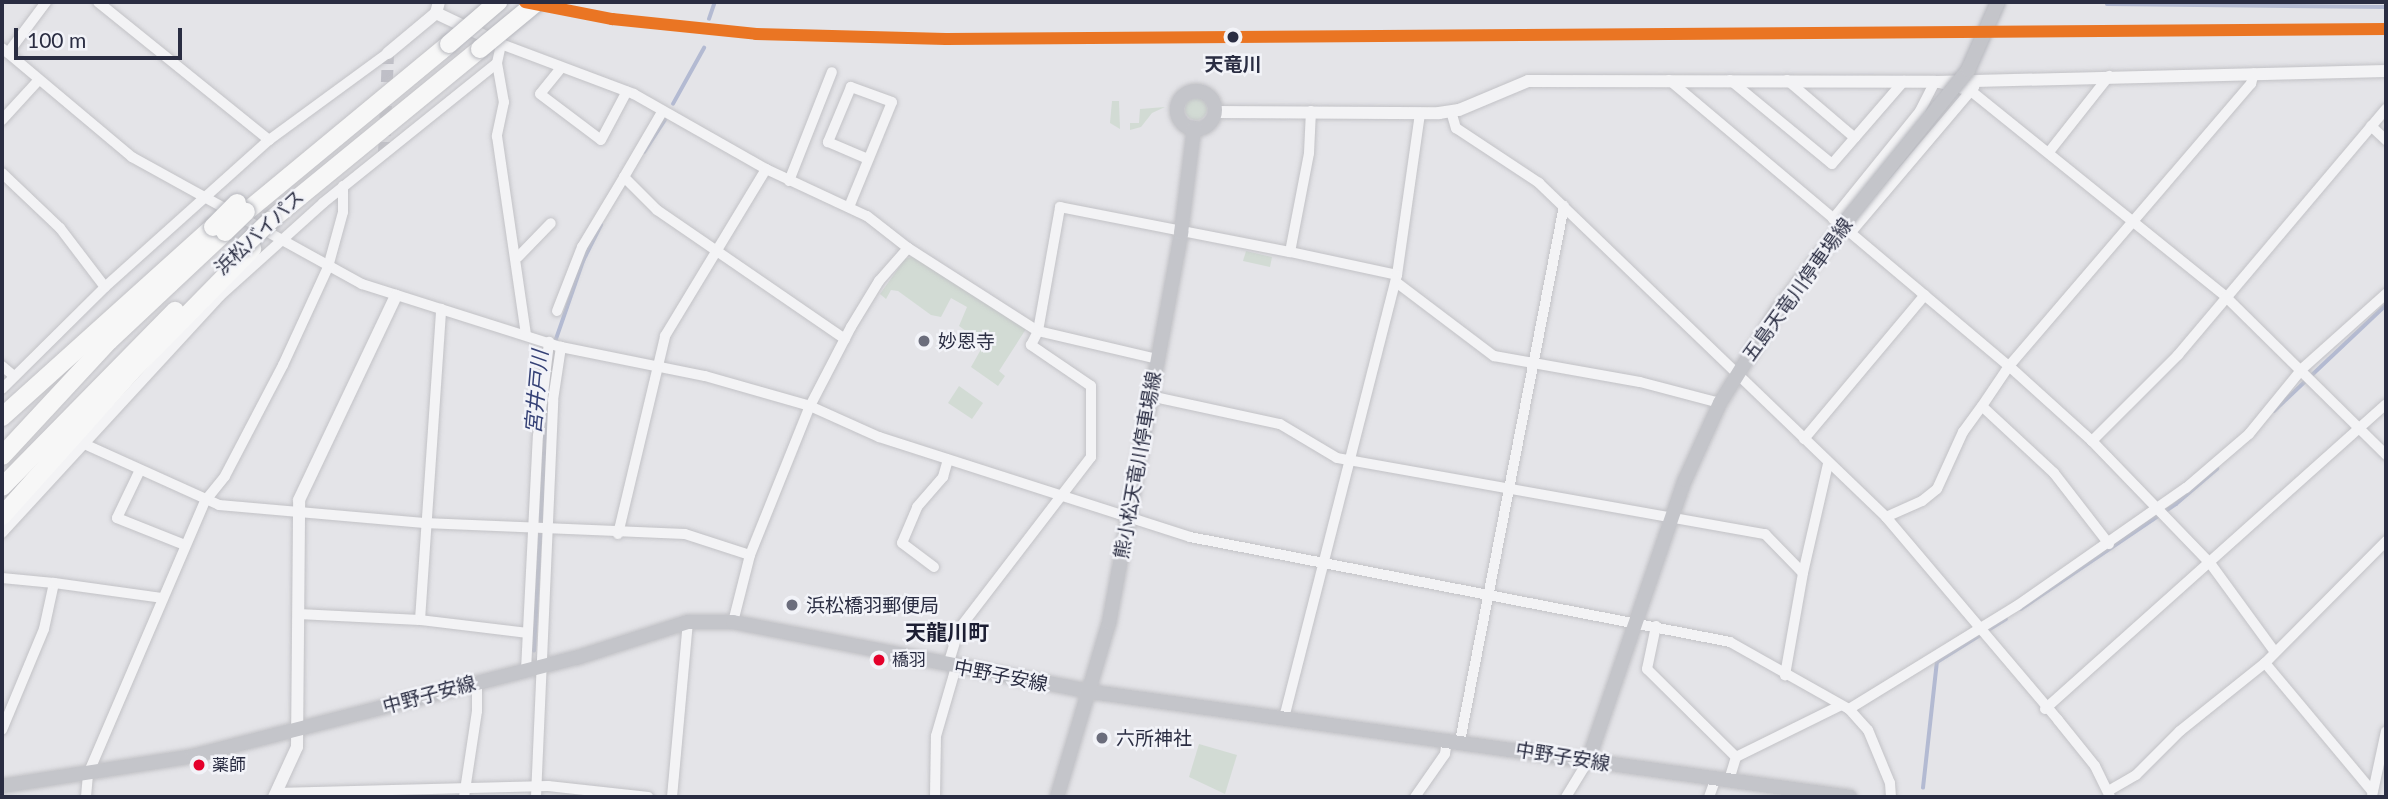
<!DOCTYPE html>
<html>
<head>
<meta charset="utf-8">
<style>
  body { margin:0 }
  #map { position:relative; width:2388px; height:799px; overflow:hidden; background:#e4e4e8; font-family:Lato,"Noto Sans JP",sans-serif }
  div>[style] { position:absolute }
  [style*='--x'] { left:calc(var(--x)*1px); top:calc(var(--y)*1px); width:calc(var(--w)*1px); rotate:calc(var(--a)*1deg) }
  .green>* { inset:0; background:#d2dbd4 }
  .round { border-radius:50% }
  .stream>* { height:3.5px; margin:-1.75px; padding:0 1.75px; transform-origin:1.75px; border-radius:1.75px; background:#b3bad2 }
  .tertiary-tunnel>* { height:12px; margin-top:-6px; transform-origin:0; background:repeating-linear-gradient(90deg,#bfbfc7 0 12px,transparent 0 18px) }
  .roads { filter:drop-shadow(0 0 2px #c2c2c6) drop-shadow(0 0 2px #c2c2c6) }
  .minor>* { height:10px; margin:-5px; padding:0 5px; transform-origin:5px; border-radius:5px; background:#f3f3f5 }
  .tertiary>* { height:12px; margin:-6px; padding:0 6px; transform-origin:6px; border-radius:6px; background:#f3f3f5 }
  .secondary>* { height:14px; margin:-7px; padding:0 7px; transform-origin:7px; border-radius:7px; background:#c4c5ca }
  .secondary>.ring { margin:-7px; padding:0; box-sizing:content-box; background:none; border:14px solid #c4c5ca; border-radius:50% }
  .trunk>* { height:18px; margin:-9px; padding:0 9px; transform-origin:9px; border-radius:9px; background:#f7f7f7 }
  .bridges { filter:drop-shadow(0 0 2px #b6b7bd) drop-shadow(0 0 2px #b6b7bd) }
  .secondary-bridge>* { height:14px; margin:-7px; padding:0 7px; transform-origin:7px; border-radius:7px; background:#c4c5ca }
  .trunk-bridge>* { height:18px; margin:-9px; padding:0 9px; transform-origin:9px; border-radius:9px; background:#f7f7f7 }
  .rail-1>* { height:12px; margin:-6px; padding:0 6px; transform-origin:6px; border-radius:6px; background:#ea7523 }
  .dots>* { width:19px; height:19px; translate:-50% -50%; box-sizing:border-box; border:4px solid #f2f3f8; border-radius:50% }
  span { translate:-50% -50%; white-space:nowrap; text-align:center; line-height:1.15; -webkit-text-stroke:5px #f2f3f8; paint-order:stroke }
  .bus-label { font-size:17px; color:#2a2d42 }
  .left { translate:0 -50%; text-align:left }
  .stop-label { font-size:19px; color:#2a2d42; font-weight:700 }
  .street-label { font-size:19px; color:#2a2d42 }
  .poi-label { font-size:19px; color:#2a2d42 }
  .water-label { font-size:21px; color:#354176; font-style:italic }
  .neighbourhood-label { font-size:21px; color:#1c1e33; font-weight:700 }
  .frame { position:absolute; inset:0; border:4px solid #2a2d42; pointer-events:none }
  .scale { position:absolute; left:14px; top:28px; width:168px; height:32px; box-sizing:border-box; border:4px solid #2a2d42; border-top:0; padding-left:9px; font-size:21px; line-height:24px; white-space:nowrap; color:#2a2d42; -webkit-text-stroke:5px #f2f3f8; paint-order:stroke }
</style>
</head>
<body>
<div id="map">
  <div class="green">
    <i class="round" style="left:1185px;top:98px;width:22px;height:22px"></i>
    <i style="clip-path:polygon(1112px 101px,1119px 101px,1120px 129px,1110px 123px)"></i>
    <i style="clip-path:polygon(1165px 107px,1152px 113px,1141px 127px,1130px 130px,1130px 123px,1139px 123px,1140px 109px)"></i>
    <i style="clip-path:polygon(1246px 251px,1272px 257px,1270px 267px,1243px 261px)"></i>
    <i style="clip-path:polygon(914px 256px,1026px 329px,999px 371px,1005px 376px,998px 386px,971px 367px,984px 344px,959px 326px,967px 307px,951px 298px,941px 317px,931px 315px,898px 291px,891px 290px,886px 299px,880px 294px,905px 259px)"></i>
    <i style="clip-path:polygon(959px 386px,983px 403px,972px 419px,948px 403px)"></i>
    <i style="clip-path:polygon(1199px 744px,1237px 755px,1225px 794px,1189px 777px)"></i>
  </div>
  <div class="stream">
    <i style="--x:2107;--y:4;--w:279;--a:0.6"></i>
    <i style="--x:709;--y:19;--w:18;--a:-71"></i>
    <i style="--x:673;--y:104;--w:64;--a:-61"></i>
    <i style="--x:644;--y:152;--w:38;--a:-57"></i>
    <i style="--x:555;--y:342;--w:86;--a:-70.9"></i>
    <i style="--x:583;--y:261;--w:40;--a:-63.4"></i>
    <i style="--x:2274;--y:411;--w:154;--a:-43.4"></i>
    <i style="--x:2021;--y:609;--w:187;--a:-34.1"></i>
    <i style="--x:2176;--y:504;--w:54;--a:-40.5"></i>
    <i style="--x:534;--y:651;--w:250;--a:-87"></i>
    <i style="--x:1923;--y:788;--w:127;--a:-83.7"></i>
    <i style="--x:1937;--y:662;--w:81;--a:-31.9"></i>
  </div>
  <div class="tertiary-tunnel">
    <i style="--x:384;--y:154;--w:101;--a:-87.7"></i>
  </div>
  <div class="roads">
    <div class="minor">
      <i style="--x:98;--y:2;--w:220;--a:38.9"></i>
      <i style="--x:2;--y:48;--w:170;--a:40"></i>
      <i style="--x:132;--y:157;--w:263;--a:28.9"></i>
      <i style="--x:362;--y:284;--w:209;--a:17.6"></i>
      <i style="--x:561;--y:347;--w:147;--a:11.4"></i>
      <i style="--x:705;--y:376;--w:109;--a:15.9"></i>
      <i style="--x:810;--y:406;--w:76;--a:24.2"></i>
      <i style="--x:879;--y:437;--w:327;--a:17.8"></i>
      <i style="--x:1190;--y:537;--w:550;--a:11"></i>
      <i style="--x:1730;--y:642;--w:137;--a:29.4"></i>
      <i style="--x:1849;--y:709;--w:28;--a:48"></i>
      <i style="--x:1868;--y:730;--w:57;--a:67.5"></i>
      <i style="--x:1890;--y:783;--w:14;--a:86"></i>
      <i style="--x:8;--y:53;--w:64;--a:-53.3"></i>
      <i style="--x:497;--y:63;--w:40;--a:80"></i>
      <i style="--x:504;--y:102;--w:35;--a:102"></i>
      <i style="--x:497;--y:136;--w:201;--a:81.7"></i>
      <i style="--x:561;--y:68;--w:33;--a:129"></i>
      <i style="--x:540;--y:94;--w:76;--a:37"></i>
      <i style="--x:601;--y:140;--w:55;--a:-62"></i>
      <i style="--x:1669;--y:80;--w:444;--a:40.1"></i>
      <i style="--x:2009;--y:366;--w:372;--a:-49.4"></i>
      <i style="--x:2251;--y:84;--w:11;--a:-75"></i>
      <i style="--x:1730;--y:80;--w:132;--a:39.5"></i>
      <i style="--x:1832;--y:164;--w:110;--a:-49.1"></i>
      <i style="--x:1787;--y:80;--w:89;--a:40.5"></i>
      <i style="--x:1451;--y:111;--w:18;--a:74"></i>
      <i style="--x:1456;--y:128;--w:100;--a:33.5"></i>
      <i style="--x:1539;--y:183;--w:482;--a:43.9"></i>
      <i style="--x:1886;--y:517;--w:266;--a:49.7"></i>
      <i style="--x:2058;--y:720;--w:59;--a:51.2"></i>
      <i style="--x:2095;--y:766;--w:34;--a:64"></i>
      <i style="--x:662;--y:112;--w:75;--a:120.3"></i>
      <i style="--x:624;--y:177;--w:47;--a:45"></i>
      <i style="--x:657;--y:210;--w:228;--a:34.5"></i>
      <i style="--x:2;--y:120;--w:52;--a:-47.4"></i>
      <i style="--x:2371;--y:126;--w:21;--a:43"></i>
      <i style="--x:2049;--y:152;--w:97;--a:-51.7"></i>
      <i style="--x:2;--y:173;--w:80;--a:43.5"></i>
      <i style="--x:60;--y:228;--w:74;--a:52.7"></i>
      <i style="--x:789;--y:181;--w:117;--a:-68.5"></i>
      <i style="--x:849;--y:207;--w:113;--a:-67.7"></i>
      <i style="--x:892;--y:102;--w:44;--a:-159.9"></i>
      <i style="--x:851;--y:87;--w:60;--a:112.7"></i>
      <i style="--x:828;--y:142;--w:43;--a:23"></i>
      <i style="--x:1833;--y:219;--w:139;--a:-51.1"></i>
      <i style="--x:1920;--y:111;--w:33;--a:-63"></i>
      <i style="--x:1935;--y:82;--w:37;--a:14"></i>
      <i style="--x:1971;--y:91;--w:328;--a:38.9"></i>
      <i style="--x:2226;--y:297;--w:225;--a:44.6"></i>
      <i style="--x:1852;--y:231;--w:189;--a:-49.7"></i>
      <i style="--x:1290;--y:252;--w:109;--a:12.1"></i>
      <i style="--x:1397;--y:275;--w:164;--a:-81.9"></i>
      <i style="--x:518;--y:257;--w:47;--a:-45.9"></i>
      <i style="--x:1396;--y:282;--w:123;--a:37.1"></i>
      <i style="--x:1494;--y:356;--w:148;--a:10.1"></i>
      <i style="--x:1640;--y:382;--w:83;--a:14.7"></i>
      <i style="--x:557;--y:311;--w:69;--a:-68.7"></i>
      <i style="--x:582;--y:247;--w:82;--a:-59"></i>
      <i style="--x:2;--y:366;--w:16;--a:40"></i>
      <i style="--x:2;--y:389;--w:145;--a:-44.7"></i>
      <i style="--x:105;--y:287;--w:220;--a:-41.9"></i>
      <i style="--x:269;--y:140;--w:147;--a:-36.2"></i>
      <i style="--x:1150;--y:396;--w:133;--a:12.2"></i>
      <i style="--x:1280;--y:424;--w:66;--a:30.8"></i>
      <i style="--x:1337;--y:458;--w:435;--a:10.1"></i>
      <i style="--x:1765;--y:534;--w:54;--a:45.7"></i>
      <i style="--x:1803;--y:573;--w:104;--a:100"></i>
      <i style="--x:1804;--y:439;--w:188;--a:-50"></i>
      <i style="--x:2092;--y:441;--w:122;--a:-45"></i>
      <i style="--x:2178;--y:355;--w:322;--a:-49.8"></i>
      <i style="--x:82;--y:443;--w:150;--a:24.3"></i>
      <i style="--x:219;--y:505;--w:206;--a:5"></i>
      <i style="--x:424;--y:523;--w:261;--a:2.4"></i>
      <i style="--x:685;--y:534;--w:68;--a:17.9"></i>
      <i style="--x:750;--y:555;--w:69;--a:104.2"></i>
      <i style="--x:139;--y:472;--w:51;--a:115.6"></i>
      <i style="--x:117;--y:518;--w:73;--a:21.7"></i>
      <i style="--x:1886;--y:517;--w:39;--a:-24"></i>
      <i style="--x:1922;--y:501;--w:19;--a:-39"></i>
      <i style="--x:1937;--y:489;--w:63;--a:-65.5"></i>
      <i style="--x:1963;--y:432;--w:32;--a:-54"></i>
      <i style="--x:2;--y:533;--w:323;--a:-47.4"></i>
      <i style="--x:221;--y:295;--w:137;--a:-42"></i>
      <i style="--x:323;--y:203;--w:223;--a:-38.8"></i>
      <i style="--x:497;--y:63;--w:19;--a:-78"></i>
      <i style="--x:501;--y:44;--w:142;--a:20.6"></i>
      <i style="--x:634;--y:94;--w:152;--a:29.6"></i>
      <i style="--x:766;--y:169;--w:111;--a:25"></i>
      <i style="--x:867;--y:216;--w:52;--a:38"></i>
      <i style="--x:908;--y:248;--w:154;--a:32.6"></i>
      <i style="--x:1038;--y:331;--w:122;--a:13.2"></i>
      <i style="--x:618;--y:534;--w:204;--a:-76.6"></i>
      <i style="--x:665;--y:336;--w:195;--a:-58.8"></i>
      <i style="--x:2109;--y:544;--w:90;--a:-127.8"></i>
      <i style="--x:2054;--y:473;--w:98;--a:-137.1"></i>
      <i style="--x:1982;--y:406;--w:48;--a:-56"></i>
      <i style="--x:2009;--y:366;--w:112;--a:42.1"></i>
      <i style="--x:2092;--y:441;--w:170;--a:46"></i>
      <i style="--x:2210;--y:563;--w:110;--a:53.9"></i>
      <i style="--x:750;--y:555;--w:161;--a:-68.1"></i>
      <i style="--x:810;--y:406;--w:89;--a:-62.6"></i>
      <i style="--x:851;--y:327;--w:54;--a:-58.7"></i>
      <i style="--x:879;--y:281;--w:44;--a:-48.7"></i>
      <i style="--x:934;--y:567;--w:40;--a:-143"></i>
      <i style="--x:902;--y:543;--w:39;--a:-67"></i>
      <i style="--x:917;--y:507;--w:40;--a:-49"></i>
      <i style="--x:943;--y:477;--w:18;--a:-74"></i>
      <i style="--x:1803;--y:573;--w:112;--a:-77.1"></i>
      <i style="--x:2;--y:578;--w:52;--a:5.5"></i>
      <i style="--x:54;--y:583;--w:47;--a:102.3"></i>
      <i style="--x:44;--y:629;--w:109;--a:112.6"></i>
      <i style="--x:54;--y:583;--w:109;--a:7.9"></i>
      <i style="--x:298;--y:614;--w:122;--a:2.8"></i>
      <i style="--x:420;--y:620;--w:312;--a:-86.1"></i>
      <i style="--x:420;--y:620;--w:108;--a:6.9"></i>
      <i style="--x:1656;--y:626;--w:44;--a:101.8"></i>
      <i style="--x:1647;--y:669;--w:125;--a:44.7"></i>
      <i style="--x:2265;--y:663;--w:167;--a:50.1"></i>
      <i style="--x:948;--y:665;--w:38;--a:-73"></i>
      <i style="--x:959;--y:629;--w:217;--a:-52.5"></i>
      <i style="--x:1091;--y:457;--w:71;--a:-90"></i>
      <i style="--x:1091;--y:386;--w:73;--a:-145.7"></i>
      <i style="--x:1031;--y:345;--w:16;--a:-63"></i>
      <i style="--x:1038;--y:331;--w:126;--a:-79.9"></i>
      <i style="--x:1060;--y:207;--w:234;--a:11.1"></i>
      <i style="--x:1290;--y:252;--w:101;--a:-79.1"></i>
      <i style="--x:1309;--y:153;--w:42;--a:-87.3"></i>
      <i style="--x:526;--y:670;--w:234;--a:-87.1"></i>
      <i style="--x:538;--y:436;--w:95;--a:-83.3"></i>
      <i style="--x:1849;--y:709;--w:198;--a:-31.6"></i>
      <i style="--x:2018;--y:605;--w:205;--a:-34.9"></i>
      <i style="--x:2186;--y:488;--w:83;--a:-40.6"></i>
      <i style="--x:2249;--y:434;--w:84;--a:-50.8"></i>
      <i style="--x:2302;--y:369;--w:113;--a:-41.8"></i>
      <i style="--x:2045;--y:709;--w:457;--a:-41.8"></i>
      <i style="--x:1284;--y:718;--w:457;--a:-75.7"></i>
      <i style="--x:1460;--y:741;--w:545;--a:-79"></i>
      <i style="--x:1729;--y:780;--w:24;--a:-73"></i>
      <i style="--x:1736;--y:757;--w:117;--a:-26.3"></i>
      <i style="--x:2110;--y:790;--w:30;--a:-30"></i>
      <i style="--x:2136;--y:775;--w:62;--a:-45"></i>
      <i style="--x:2180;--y:731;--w:109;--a:-38.7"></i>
      <i style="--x:2265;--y:663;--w:172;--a:-45.2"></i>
      <i style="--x:276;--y:793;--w:272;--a:-1.5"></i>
      <i style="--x:548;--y:786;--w:101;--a:6.3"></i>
      <i style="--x:2372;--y:796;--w:66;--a:-77.8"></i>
      <i style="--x:86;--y:797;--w:23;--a:-85"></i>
      <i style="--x:88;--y:774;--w:297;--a:-66.8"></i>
      <i style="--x:205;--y:501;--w:32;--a:-51"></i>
      <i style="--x:225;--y:476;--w:125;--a:-62.4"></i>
      <i style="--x:283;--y:365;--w:108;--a:-65.3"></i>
      <i style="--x:328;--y:267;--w:57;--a:-74.7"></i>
      <i style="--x:343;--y:212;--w:26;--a:-90"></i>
      <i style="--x:464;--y:797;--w:87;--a:-81.4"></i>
      <i style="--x:477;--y:711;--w:30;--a:-90"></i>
      <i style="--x:536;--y:797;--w:397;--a:-87.5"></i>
      <i style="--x:553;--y:400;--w:54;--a:-81.4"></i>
      <i style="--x:672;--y:797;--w:176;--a:-84.8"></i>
      <i style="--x:935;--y:797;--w:61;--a:-89.1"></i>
      <i style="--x:936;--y:736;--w:72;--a:-73.8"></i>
      <i style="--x:1415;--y:797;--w:52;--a:-55.1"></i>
      <i style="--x:1445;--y:754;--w:15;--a:-82"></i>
      <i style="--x:1566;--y:797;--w:42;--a:-58.6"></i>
      <i style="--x:1709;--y:797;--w:20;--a:-70"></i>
    </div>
    <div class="tertiary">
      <i style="--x:436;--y:13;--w:72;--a:25.5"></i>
      <i style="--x:388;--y:53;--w:62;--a:-39.8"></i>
      <i style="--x:436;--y:13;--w:11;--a:-75"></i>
      <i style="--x:1215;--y:112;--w:224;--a:0.3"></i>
      <i style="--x:1439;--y:113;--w:20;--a:-9"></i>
      <i style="--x:1459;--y:110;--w:75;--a:-22.8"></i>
      <i style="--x:1528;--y:81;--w:407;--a:0.1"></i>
      <i style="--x:1935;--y:82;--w:451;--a:-1.4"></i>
      <i style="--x:274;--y:797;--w:55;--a:-65.3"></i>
      <i style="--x:297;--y:747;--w:247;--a:-89.5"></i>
      <i style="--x:299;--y:500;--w:226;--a:-64.6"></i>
    </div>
    <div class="secondary">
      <i class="ring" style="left:1177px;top:91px;width:24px;height:24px"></i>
      <i style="--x:1588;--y:761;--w:297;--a:-71"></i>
      <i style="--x:1685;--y:480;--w:85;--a:-65.6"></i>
      <i style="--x:1720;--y:403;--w:108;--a:-58.2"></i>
      <i style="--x:1777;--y:311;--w:115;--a:-52.4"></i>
      <i style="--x:2;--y:786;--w:193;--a:-8.9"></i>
      <i style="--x:193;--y:756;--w:395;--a:-14.4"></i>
      <i style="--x:576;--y:658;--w:118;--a:-17.8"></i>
      <i style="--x:688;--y:622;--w:45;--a:0"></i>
      <i style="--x:733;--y:622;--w:366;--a:11"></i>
      <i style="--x:1092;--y:692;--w:765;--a:7.89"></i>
      <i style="--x:1057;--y:797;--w:182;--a:-73.4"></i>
      <i style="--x:1109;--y:623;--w:397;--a:-79.5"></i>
      <i style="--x:1181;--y:233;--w:106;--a:-82.9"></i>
    </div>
    <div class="trunk">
      <i style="--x:246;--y:212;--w:264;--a:-39.6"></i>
      <i style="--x:271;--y:220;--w:270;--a:-39.3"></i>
      <i style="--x:2;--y:417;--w:284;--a:-42"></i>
      <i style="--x:2;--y:456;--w:157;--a:-47.1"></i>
      <i style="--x:109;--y:341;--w:159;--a:-43.2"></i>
      <i style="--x:2;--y:487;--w:247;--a:-45.5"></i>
      <i style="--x:2;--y:516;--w:193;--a:-48.1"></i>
      <i style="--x:131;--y:372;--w:173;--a:-45.5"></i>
    </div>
  </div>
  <div class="bridges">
    <div class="secondary-bridge">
      <i style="--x:1847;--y:220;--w:193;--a:-51.1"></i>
      <i style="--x:1968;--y:70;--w:74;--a:-66.2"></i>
    </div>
    <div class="trunk-bridge">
      <i style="--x:449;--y:44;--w:65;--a:-40.6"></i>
      <i style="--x:480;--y:49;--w:74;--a:-39.5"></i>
      <i style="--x:213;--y:227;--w:34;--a:-45"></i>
      <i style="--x:225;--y:232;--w:29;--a:-44"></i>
      <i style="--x:244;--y:246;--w:37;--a:-44"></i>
    </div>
  </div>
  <div class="rail-1">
    <i style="--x:525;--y:2;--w:89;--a:11.1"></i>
    <i style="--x:612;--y:19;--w:145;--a:5.9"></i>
    <i style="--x:756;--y:34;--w:190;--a:1.5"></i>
    <i style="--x:946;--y:39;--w:1440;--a:-0.4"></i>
  </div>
  <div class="dots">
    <i style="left:1233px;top:37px;background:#2a2d42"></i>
    <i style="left:924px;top:341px;background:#6b6d7c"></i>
    <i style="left:792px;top:605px;background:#6b6d7c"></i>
    <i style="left:879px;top:660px;background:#e4002b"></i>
    <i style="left:1102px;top:738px;background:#6b6d7c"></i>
    <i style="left:199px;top:765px;background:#e4002b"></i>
  </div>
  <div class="bus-label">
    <span class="left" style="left:892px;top:660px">橋羽</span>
    <span class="left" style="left:212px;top:765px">薬師</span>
  </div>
  <div class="stop-label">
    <span style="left:1233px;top:64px">天竜川</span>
  </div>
  <div class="street-label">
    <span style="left:259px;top:232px;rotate:-43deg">浜松バイパス</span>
    <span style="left:1797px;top:289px;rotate:-54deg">五島天竜川停車場線</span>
    <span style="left:1137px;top:465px;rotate:-80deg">熊小松天竜川停車場線</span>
    <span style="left:1001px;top:675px;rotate:11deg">中野子安線</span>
    <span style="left:429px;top:694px;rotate:-15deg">中野子安線</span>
    <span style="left:1563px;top:756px;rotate:9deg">中野子安線</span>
  </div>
  <div class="poi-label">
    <span class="left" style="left:938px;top:341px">妙恩寺</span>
    <span class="left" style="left:806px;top:605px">浜松橋羽郵便局</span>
    <span class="left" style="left:1116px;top:738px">六所神社</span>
  </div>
  <div class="water-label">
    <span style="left:536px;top:392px;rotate:-85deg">宮井戸川</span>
  </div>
  <div class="neighbourhood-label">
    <span style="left:947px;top:632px">天龍川町</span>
  </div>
  <div class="frame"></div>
  <div class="scale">100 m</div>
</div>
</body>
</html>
